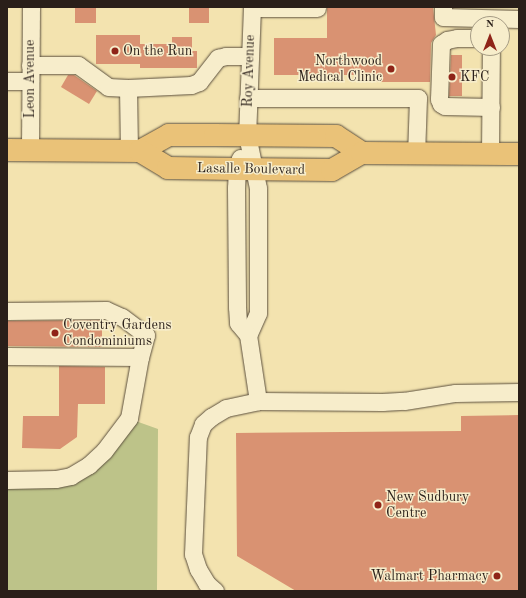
<!DOCTYPE html>
<html>
<head>
<meta charset="utf-8">
<style>
  body { margin:0 }
  #map { position:relative; width:526px; height:598px; overflow:hidden; background:#f3e3af; font-family:"Old Standard TT",serif }
  div>[style] { position:absolute }
  [style*='--x'] { left:calc(var(--x)*1px); top:calc(var(--y)*1px); width:calc(var(--w)*1px); rotate:calc(var(--a)*1deg) }
  .green>* { inset:0; background:#bdc389 }
  .building>* { inset:0; background:#d99272 }
  .roads { filter:drop-shadow(0 0 1px #5c503e) drop-shadow(0 0 1px #5c503e) }
  .minor>* { height:17px; margin:-8.5px; padding:0 8.5px; transform-origin:8.5px; border-radius:8.5px; background:#f7edcb }
  .major>* { height:22px; margin:-11px; padding:0 11px; transform-origin:11px; border-radius:11px; background:#eac278 }
  .dots>* { width:11px; height:11px; translate:-50% -50%; box-sizing:border-box; border:2px solid #f7edcb; border-radius:50% }
  span { translate:-50% -50%; white-space:nowrap; text-align:center; line-height:1.15; -webkit-text-stroke:3px #f7edcb; paint-order:stroke }
  .poi-label { font-size:14px; color:#2a1f19 }
  .left { translate:0 -50%; text-align:left }
  .right { translate:-100% -50%; text-align:right }
  .street-label { font-size:14px; color:#2a1f19 }
  .frame { position:absolute; inset:0; border:8px solid #2a1f19; pointer-events:none }
  .north { position:absolute; left:470px; top:16px; width:40px; height:40px; box-sizing:border-box; background:#f7edcb; border:1px solid #a59b84; border-radius:50%; rotate:0deg; font-size:11px; font-weight:700; line-height:16px; text-align:center; color:#2a1f19 }
  .north::after { content:''; display:block; margin:auto; width:14px; height:18px; background:#8f2418; clip-path:polygon(50% 0,100% 100%,50% 72%,0 100%) }
</style>
</head>
<body>
<div id="map">
  <div class="green">
    <i style="clip-path:polygon(130px 419px,158px 429px,157px 591px,7px 591px,7px 481px,72px 477px)"></i>
  </div>
  <div class="building">
    <i style="clip-path:polygon(75px 7px,96px 7px,96px 23px,75px 23px)"></i>
    <i style="clip-path:polygon(189px 7px,209px 7px,209px 23px,189px 23px)"></i>
    <i style="clip-path:polygon(327px 7px,433px 7px,436px 35px,431px 43px,430px 82px,360px 82px,360px 75px,274px 75px,274px 38px,327px 38px)"></i>
    <i style="clip-path:polygon(96px 35px,140px 35px,140px 44px,172px 44px,172px 37px,192px 37px,192px 51px,197px 51px,197px 68px,140px 68px,140px 64px,96px 64px)"></i>
    <i style="clip-path:polygon(451px 55px,462px 55px,462px 96px,449px 96px)"></i>
    <i style="clip-path:polygon(68px 75px,74px 75px,97px 91px,89px 104px,61px 87px)"></i>
    <i style="clip-path:polygon(102px 320px,102px 347px,7px 346px,7px 321px)"></i>
    <i style="clip-path:polygon(59px 366px,105px 367px,105px 404px,78px 404px,77px 437px,60px 449px,22px 448px,23px 416px,59px 416px)"></i>
    <i style="clip-path:polygon(519px 415px,519px 591px,296px 591px,237px 556px,236px 433px,461px 431px,461px 416px)"></i>
  </div>
  <div class="roads">
    <div class="minor">
      <i style="--x:252;--y:7;--w:128;--a:92.2"></i>
      <i style="--x:247;--y:135;--w:54;--a:78.3"></i>
      <i style="--x:258;--y:188;--w:125;--a:90"></i>
      <i style="--x:258;--y:313;--w:24;--a:114"></i>
      <i style="--x:248;--y:335;--w:67;--a:81.4"></i>
      <i style="--x:443;--y:7;--w:10;--a:90"></i>
      <i style="--x:443;--y:17;--w:76;--a:1.5"></i>
      <i style="--x:252;--y:8;--w:65;--a:0"></i>
      <i style="--x:478;--y:38;--w:21;--a:180"></i>
      <i style="--x:457;--y:38;--w:10;--a:169"></i>
      <i style="--x:447;--y:40;--w:7;--a:146"></i>
      <i style="--x:441;--y:44;--w:55;--a:92.1"></i>
      <i style="--x:439;--y:99;--w:5;--a:68"></i>
      <i style="--x:441;--y:104;--w:4;--a:27"></i>
      <i style="--x:445;--y:106;--w:46;--a:1.2"></i>
      <i style="--x:30;--y:65;--w:48;--a:0"></i>
      <i style="--x:78;--y:65;--w:37;--a:36"></i>
      <i style="--x:108;--y:87;--w:20;--a:3"></i>
      <i style="--x:7;--y:81;--w:23;--a:0"></i>
      <i style="--x:248;--y:98;--w:170;--a:0"></i>
      <i style="--x:418;--y:98;--w:56;--a:92"></i>
      <i style="--x:30;--y:150;--w:143;--a:-89.6"></i>
      <i style="--x:129;--y:151;--w:63;--a:-90.9"></i>
      <i style="--x:128;--y:88;--w:63;--a:-2.7"></i>
      <i style="--x:191;--y:85;--w:9;--a:-21"></i>
      <i style="--x:199;--y:82;--w:31;--a:-52"></i>
      <i style="--x:218;--y:58;--w:8;--a:-14"></i>
      <i style="--x:226;--y:56;--w:24;--a:0"></i>
      <i style="--x:490;--y:154;--w:106;--a:-89.5"></i>
      <i style="--x:240;--y:158;--w:11;--a:105"></i>
      <i style="--x:237;--y:169;--w:19;--a:93"></i>
      <i style="--x:236;--y:188;--w:119;--a:89.5"></i>
      <i style="--x:237;--y:307;--w:16;--a:86"></i>
      <i style="--x:238;--y:323;--w:16;--a:50"></i>
      <i style="--x:7;--y:311;--w:99;--a:-0.6"></i>
      <i style="--x:106;--y:310;--w:17;--a:24"></i>
      <i style="--x:122;--y:317;--w:30;--a:37"></i>
      <i style="--x:146;--y:335;--w:23;--a:105"></i>
      <i style="--x:140;--y:357;--w:62;--a:100.2"></i>
      <i style="--x:129;--y:418;--w:41;--a:127.1"></i>
      <i style="--x:104;--y:451;--w:21;--a:137"></i>
      <i style="--x:89;--y:465;--w:21;--a:149"></i>
      <i style="--x:71;--y:476;--w:16;--a:169"></i>
      <i style="--x:55;--y:479;--w:48;--a:178.8"></i>
      <i style="--x:7;--y:356;--w:133;--a:0.4"></i>
      <i style="--x:215;--y:591;--w:11;--a:-139"></i>
      <i style="--x:207;--y:584;--w:17;--a:-121"></i>
      <i style="--x:198;--y:569;--w:16;--a:-108"></i>
      <i style="--x:193;--y:554;--w:117;--a:-87.6"></i>
      <i style="--x:198;--y:437;--w:14;--a:-69"></i>
      <i style="--x:203;--y:424;--w:11;--a:-41"></i>
      <i style="--x:211;--y:417;--w:17;--a:-31"></i>
      <i style="--x:226;--y:408;--w:33;--a:-12"></i>
      <i style="--x:258;--y:401;--w:124;--a:0.5"></i>
      <i style="--x:382;--y:402;--w:22;--a:-3"></i>
      <i style="--x:404;--y:401;--w:52;--a:-8.9"></i>
      <i style="--x:455;--y:393;--w:64;--a:-0.9"></i>
    </div>
    <div class="major">
      <i style="--x:7;--y:150;--w:133;--a:0.4"></i>
      <i style="--x:140;--y:151;--w:33;--a:-29"></i>
      <i style="--x:169;--y:135;--w:46;--a:0"></i>
      <i style="--x:215;--y:135;--w:121;--a:0.5"></i>
      <i style="--x:336;--y:136;--w:31;--a:33"></i>
      <i style="--x:140;--y:151;--w:33;--a:31"></i>
      <i style="--x:168;--y:168;--w:69;--a:0.8"></i>
      <i style="--x:237;--y:169;--w:95;--a:0.6"></i>
      <i style="--x:332;--y:170;--w:34;--a:-30"></i>
      <i style="--x:362;--y:153;--w:157;--a:0.4"></i>
    </div>
  </div>
  <div class="dots">
    <i style="left:115px;top:51px;background:#8f2418"></i>
    <i style="left:391px;top:69px;background:#8f2418"></i>
    <i style="left:452px;top:77px;background:#8f2418"></i>
    <i style="left:55px;top:333px;background:#8f2418"></i>
    <i style="left:378px;top:505px;background:#8f2418"></i>
    <i style="left:497px;top:576px;background:#8f2418"></i>
  </div>
  <div class="poi-label">
    <span class="left" style="left:123px;top:51px">On the Run</span>
    <span class="right" style="left:382px;top:69px">Northwood<br>Medical Clinic</span>
    <span class="left" style="left:460px;top:77px">KFC</span>
    <span class="left" style="left:63px;top:333px">Coventry Gardens<br>Condominiums</span>
    <span class="left" style="left:386px;top:505px">New Sudbury<br>Centre</span>
    <span class="right" style="left:489px;top:576px">Walmart Pharmacy</span>
  </div>
  <div class="street-label">
    <span style="left:249px;top:71px;rotate:-88deg">Roy Avenue</span>
    <span style="left:30px;top:79px;rotate:-90deg">Leon Avenue</span>
    <span style="left:251px;top:169px;rotate:1deg">Lasalle Boulevard</span>
  </div>
  <div class="frame"></div>
  <div class="north">N</div>
</div>
</body>
</html>
